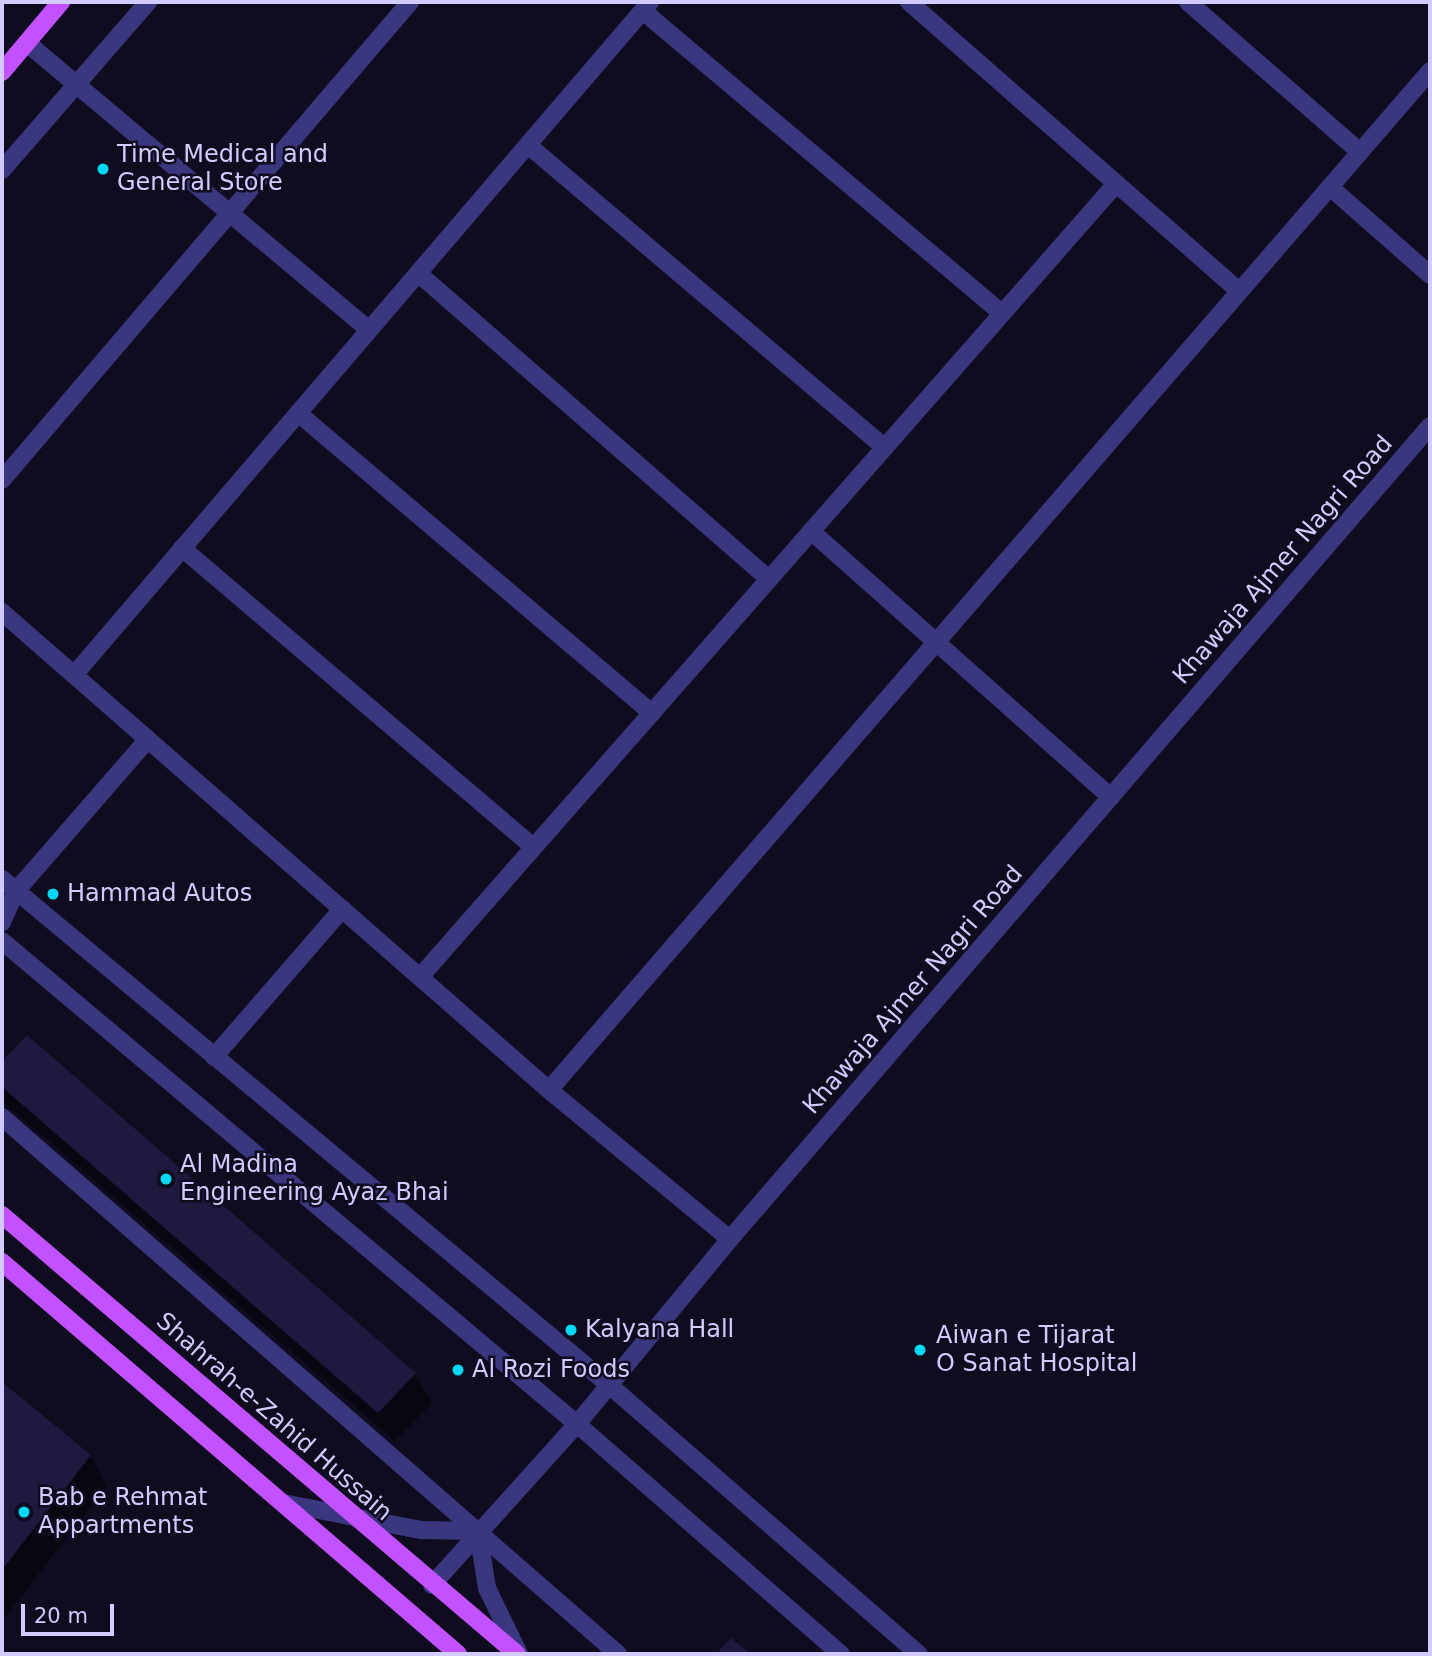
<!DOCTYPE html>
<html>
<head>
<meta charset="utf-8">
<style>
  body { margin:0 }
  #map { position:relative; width:1432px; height:1656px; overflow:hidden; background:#100c1f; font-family:"DejaVu Sans",sans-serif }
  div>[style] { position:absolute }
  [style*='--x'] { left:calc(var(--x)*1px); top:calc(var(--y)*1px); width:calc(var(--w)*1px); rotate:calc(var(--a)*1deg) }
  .shadow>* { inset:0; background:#0007 }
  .building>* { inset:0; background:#211840 }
  .minor>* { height:18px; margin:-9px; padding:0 9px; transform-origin:9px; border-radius:9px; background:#3b377f }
  .major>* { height:18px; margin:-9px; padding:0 9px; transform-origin:9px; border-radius:9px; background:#c252ff }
  .dots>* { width:19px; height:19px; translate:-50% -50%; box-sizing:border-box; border:4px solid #100c1f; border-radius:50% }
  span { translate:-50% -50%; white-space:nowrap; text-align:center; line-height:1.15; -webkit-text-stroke:5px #100c1f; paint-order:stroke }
  .poi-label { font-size:24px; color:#d2cbff }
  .left { translate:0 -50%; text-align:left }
  .street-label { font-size:24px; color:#d2cbff }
  .frame { position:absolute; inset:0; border:4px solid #d2cbff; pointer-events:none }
  .scale { position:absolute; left:21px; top:1604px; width:93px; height:32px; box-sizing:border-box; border:4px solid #d2cbff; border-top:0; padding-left:9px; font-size:21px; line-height:24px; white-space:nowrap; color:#d2cbff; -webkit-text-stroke:5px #100c1f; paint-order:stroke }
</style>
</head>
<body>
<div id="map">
  <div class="shadow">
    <i style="clip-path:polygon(27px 1037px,415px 1374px,432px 1403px,395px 1441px,7px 1105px,2px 1096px,2px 1063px)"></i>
    <i style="clip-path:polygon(2px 1384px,90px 1456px,107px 1486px,2px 1621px)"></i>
  </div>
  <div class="building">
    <i style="clip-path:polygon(27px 1035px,416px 1373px,378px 1413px,2px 1087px,2px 1061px)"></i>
    <i style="clip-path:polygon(2px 1382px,91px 1455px,2px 1570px)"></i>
    <i style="clip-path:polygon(731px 1638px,750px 1654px,716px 1654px)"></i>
  </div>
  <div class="minor">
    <i style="--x:909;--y:2;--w:439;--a:41.2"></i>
    <i style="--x:1188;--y:2;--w:228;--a:41.1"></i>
    <i style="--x:643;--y:11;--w:469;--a:40.1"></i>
    <i style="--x:27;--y:43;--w:446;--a:40"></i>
    <i style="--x:528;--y:145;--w:467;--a:40.3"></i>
    <i style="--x:2;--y:170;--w:223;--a:-49"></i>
    <i style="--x:1330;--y:187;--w:133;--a:41.3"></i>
    <i style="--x:418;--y:273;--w:466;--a:41.1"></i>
    <i style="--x:298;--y:413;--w:464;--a:40.3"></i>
    <i style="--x:2;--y:480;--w:628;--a:-49.52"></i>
    <i style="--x:811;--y:531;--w:401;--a:41.6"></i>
    <i style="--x:182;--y:548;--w:461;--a:40.4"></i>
    <i style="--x:2;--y:612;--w:726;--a:41.15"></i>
    <i style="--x:549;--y:1090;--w:234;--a:39.5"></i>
    <i style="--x:74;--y:675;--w:886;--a:-49.44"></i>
    <i style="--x:2;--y:879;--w:789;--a:39.81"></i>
    <i style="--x:608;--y:1384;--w:412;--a:41"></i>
    <i style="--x:2;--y:922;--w:34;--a:-66"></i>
    <i style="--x:16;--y:891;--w:201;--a:-49"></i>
    <i style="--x:2;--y:941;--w:751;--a:40.03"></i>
    <i style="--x:577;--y:1424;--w:350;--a:41.1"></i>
    <i style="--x:420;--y:977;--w:1055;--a:-48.73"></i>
    <i style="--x:214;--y:1057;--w:196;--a:-49.1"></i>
    <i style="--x:549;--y:1090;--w:1347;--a:-49.15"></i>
    <i style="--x:2;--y:1117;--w:817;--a:41.08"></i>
    <i style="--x:283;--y:1503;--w:141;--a:11.1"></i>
    <i style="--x:421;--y:1530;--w:57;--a:1"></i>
    <i style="--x:478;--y:1531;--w:58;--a:81"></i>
    <i style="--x:487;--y:1588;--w:73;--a:64.1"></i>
    <i style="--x:432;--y:1585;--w:217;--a:-48"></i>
    <i style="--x:577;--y:1424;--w:240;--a:-50.4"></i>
    <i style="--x:730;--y:1239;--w:1073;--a:-49.27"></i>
  </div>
  <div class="major">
    <i style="--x:2;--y:72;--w:92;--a:-49.9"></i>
    <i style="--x:2;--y:1215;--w:677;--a:40.45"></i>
    <i style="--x:2;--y:1262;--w:601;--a:40.68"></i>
  </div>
  <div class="dots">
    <i style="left:103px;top:169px;background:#00d8f6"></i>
    <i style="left:53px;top:894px;background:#00d8f6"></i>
    <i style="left:166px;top:1179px;background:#00d8f6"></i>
    <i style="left:571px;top:1330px;background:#00d8f6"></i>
    <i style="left:920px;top:1350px;background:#00d8f6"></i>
    <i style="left:458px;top:1370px;background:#00d8f6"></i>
    <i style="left:24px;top:1512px;background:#00d8f6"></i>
  </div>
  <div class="poi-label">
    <span class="left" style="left:117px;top:169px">Time Medical and<br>General Store</span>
    <span class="left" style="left:67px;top:894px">Hammad Autos</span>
    <span class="left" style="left:180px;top:1179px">Al Madina<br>Engineering Ayaz Bhai</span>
    <span class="left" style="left:585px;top:1330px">Kalyana Hall</span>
    <span class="left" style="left:936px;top:1350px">Aiwan e Tijarat<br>O Sanat Hospital</span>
    <span class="left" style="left:472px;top:1370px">Al Rozi Foods</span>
    <span class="left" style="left:38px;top:1512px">Bab e Rehmat<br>Appartments</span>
  </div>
  <div class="street-label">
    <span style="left:1283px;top:560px;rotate:-49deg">Khawaja Ajmer Nagri Road</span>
    <span style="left:913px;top:990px;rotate:-49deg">Khawaja Ajmer Nagri Road</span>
    <span style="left:274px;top:1417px;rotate:41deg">Shahrah-e-Zahid Hussain</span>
  </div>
  <div class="frame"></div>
  <div class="scale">20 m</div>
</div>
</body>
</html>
